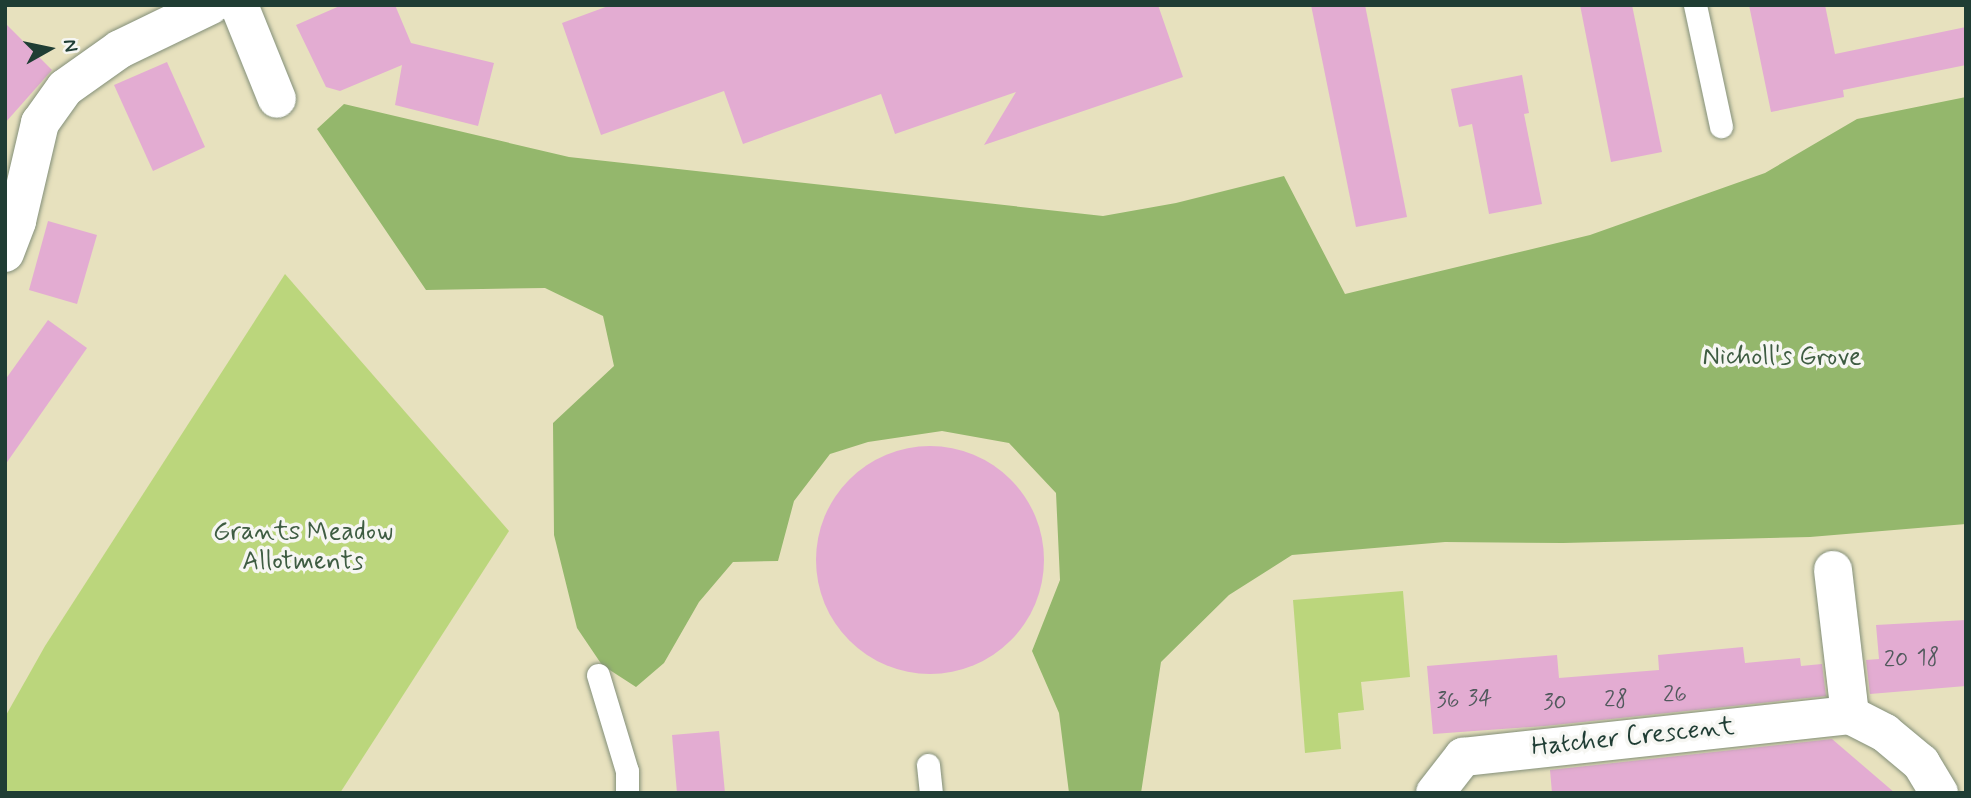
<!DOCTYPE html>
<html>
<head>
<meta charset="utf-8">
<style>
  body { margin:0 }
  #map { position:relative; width:1971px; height:798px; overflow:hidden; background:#e7e1be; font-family:Mynerve,sans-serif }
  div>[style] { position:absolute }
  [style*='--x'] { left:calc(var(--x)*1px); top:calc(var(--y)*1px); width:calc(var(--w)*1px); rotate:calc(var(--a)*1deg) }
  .green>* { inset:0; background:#bbd67c }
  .forest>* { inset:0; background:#94b76c }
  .building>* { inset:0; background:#e3acd2 }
  .round { border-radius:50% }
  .roads { filter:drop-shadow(0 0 2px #838f79) drop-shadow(0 0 2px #838f79) }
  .lane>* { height:23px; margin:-11.5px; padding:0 11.5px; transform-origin:11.5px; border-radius:11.5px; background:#fff }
  .street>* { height:38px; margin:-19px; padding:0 19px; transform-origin:19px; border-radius:19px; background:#fff }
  span { translate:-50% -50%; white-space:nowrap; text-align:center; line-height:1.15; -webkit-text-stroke:7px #f6f6f2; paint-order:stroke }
  .number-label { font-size:23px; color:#50595c }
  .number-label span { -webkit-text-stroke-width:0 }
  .park-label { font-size:26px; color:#3e5c42 }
  .street-label { font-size:26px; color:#1f3d34 }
  .frame { position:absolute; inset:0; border:7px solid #1f3d34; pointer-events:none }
  .north { position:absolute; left:14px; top:14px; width:70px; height:70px; -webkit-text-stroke:5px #f6f6f2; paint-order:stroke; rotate:81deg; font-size:19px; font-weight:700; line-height:28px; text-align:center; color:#1f3d34 }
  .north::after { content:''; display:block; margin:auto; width:24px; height:32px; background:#1f3d34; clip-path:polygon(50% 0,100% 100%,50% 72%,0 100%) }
</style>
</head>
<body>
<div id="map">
  <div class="green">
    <i style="clip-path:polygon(285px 274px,509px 531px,340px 793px,5px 793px,5px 717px,45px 646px)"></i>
    <i style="clip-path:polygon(1403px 591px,1410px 677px,1361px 682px,1364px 710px,1338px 713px,1341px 749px,1305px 753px,1293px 600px)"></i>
  </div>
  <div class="forest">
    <i style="clip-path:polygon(1966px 97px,1966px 524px,1810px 537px,1563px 543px,1445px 542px,1292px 555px,1229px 595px,1161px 662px,1141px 793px,1069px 793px,1059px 713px,1032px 651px,1060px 580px,1056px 493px,1009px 443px,942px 431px,868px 442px,830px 454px,794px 501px,778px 561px,733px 562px,699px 602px,664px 663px,636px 687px,602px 665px,577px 628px,554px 535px,553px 423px,614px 366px,603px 316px,545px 288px,426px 290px,317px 129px,344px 104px,569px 157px,1103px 216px,1176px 203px,1284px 176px,1345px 294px,1590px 235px,1765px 173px,1857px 119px)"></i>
  </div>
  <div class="building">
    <i style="clip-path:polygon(342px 5px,395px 5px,411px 43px,494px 63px,478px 126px,395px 105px,402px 65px,340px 91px,326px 87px,296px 25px)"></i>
    <i style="clip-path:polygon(611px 5px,1158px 5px,1183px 77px,984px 145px,1016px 92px,895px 134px,881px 94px,743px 144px,724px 91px,601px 135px,562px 23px)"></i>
    <i style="clip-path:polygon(1311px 5px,1365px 5px,1407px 217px,1356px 227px)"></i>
    <i style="clip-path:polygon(1580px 5px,1632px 5px,1662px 152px,1611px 162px)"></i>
    <i style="clip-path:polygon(1749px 5px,1825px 5px,1835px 54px,1966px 27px,1966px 65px,1843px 90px,1844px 97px,1771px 112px)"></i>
    <i style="clip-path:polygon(5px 23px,52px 70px,5px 123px)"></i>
    <i style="clip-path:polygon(167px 62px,205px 147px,153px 171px,114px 85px)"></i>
    <i style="clip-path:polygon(1522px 75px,1529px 113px,1524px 114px,1542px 204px,1489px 214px,1472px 124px,1459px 127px,1451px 89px)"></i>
    <i style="clip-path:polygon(48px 221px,97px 235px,77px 304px,29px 290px)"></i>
    <i style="clip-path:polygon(48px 320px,87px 348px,5px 465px,5px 380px)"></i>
    <i class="round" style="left:816px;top:446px;width:228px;height:228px"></i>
    <i style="clip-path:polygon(1966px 620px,1966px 686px,1870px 694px,1866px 660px,1879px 659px,1876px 625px)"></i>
    <i style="clip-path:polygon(1743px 647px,1745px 663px,1800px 658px,1801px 666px,1822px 664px,1826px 696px,1545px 726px,1433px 734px,1427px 666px,1557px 655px,1559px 678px,1659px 670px,1658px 655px)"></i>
    <i style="clip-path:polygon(719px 731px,725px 793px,677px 793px,672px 735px)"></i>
    <i style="clip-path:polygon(1832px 739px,1895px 793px,1552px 793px,1550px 770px)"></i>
  </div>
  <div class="roads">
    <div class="lane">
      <i style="--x:1695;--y:5;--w:124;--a:77.9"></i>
      <i style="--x:598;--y:675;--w:100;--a:73.2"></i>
      <i style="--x:627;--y:771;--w:22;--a:90"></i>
      <i style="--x:928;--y:765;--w:28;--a:84"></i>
    </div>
    <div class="street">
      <i style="--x:239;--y:5;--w:101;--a:68"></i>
      <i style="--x:5;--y:253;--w:34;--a:-69"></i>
      <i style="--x:17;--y:221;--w:101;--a:-76.8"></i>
      <i style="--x:40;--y:123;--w:43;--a:-54.5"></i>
      <i style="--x:65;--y:88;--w:67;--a:-35.3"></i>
      <i style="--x:120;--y:49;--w:101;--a:-25.8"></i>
      <i style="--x:1833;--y:570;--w:146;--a:83.3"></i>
      <i style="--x:1435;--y:793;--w:46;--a:-52.1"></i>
      <i style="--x:1463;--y:757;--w:389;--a:-6.2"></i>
      <i style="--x:1850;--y:715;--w:39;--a:27"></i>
      <i style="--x:1885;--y:733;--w:47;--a:39.8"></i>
      <i style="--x:1921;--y:763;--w:35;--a:59"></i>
    </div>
  </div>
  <div class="number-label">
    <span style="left:1928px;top:658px">18</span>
    <span style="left:1896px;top:660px">20</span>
    <span style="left:1675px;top:695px">26</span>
    <span style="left:1480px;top:699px">34</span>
    <span style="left:1616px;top:700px">28</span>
    <span style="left:1448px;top:701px">36</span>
    <span style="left:1555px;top:703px">30</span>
  </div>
  <div class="park-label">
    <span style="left:1782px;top:358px">Nicholl's Grove</span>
    <span style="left:303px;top:548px">Grants Meadow<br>Allotments</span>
  </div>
  <div class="street-label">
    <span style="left:1633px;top:738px;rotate:-6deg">Hatcher Crescent</span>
  </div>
  <div class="frame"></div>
  <div class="north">N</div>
</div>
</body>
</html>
